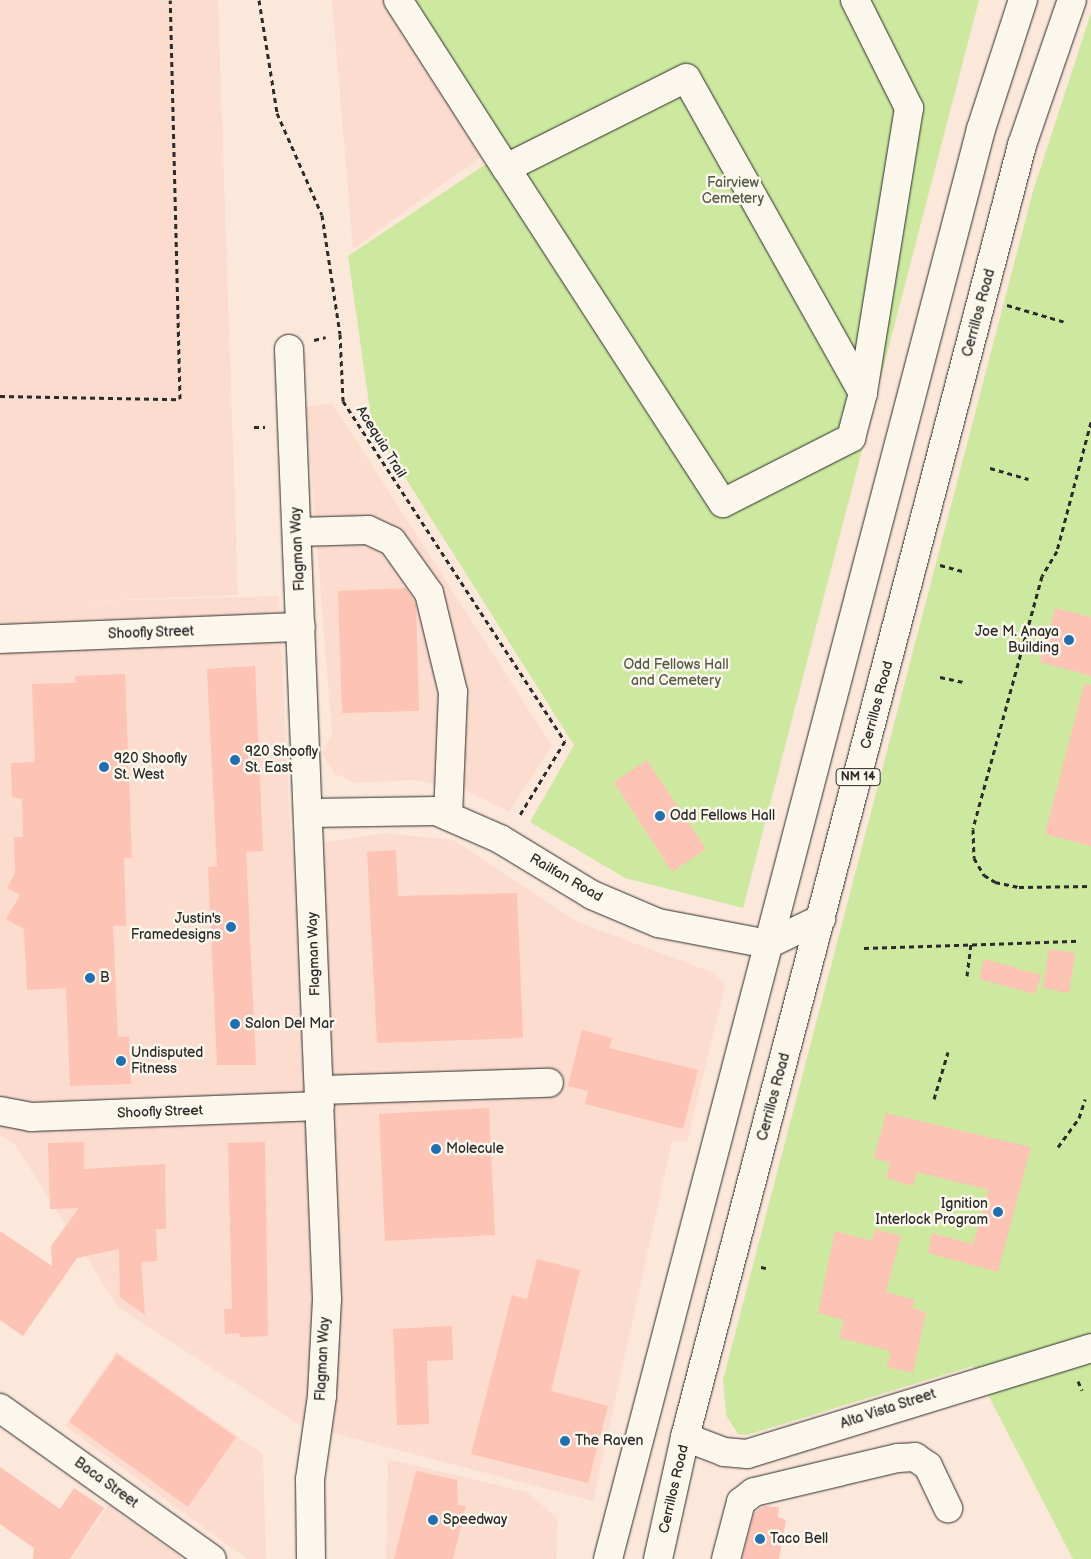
<!DOCTYPE html>
<html>
<head>
<meta charset="utf-8">
<style>
  body { margin:0 }
  #map { position:relative; width:1091px; height:1559px; overflow:hidden; background:#fce7db; font-family:"Balsamiq Sans",sans-serif }
  div>[style] { position:absolute }
  [style*='--x'] { left:calc(var(--x)*1px); top:calc(var(--y)*1px); width:calc(var(--w)*1px); rotate:calc(var(--a)*1deg) }
  .built>* { inset:0; background:#fcdccf }
  .green>* { inset:0; background:#cde9a0 }
  .building>* { inset:0; background:#fdc3b4 }
  .path>* { height:3px; margin-top:-1.5px; transform-origin:0; background:repeating-linear-gradient(90deg,#2b2b2b 0 5px,transparent 0 9px) }
  .roads { filter:drop-shadow(0 0 1px #2b2b2b) drop-shadow(0 0 1px #2b2b2b) }
  .minor>* { height:28px; margin:-14px; padding:0 14px; transform-origin:14px; border-radius:14px; background:#fbf7ec }
  .major>* { height:28px; margin:-14px; padding:0 14px; transform-origin:14px; border-radius:14px; background:#fbf7ec }
  .dots>* { width:14px; height:14px; translate:-50% -50%; box-sizing:border-box; border:2px solid #fbf7ec; border-radius:50% }
  span { translate:-50% -50%; white-space:nowrap; text-align:center; line-height:1.15; -webkit-text-stroke:5px #fbf7ec; paint-order:stroke }
  .shield-label span { padding:1px 4px; background:#fbf7ec; border:1px solid; border-radius:4px; -webkit-text-stroke-width:0 }
  .shield-label { font-size:12px; color:#2b2b2b; font-weight:700 }
  .park-label { font-size:14px; color:#545a48 }
  .street-label { font-size:14px; color:#2b2b2b }
  .poi-label { font-size:14px; color:#2b2b2b }
  .right { translate:-100% -50%; text-align:right }
  .left { translate:0 -50%; text-align:left }
</style>
</head>
<body>
<div id="map">
  <div class="built">
    <i style="clip-path:polygon(0 0,218px 0,238px 595px,62px 602px,279px 596px,291px 848px,385px 833px,453px 840px,578px 922px,711px 972px,725px 985px,687px 1142px,672px 1141px,593px 1501px,298px 1424px,118px 1307px,15px 1145px,0 1135px)"></i>
    <i style="clip-path:polygon(332px 0,383px 0,483px 155px,353px 249px)"></i>
    <i style="clip-path:polygon(332px 403px,552px 746px,509px 812px,467px 791px,417px 780px,356px 783px,335px 774px,322px 754px,332px 734px,306px 407px)"></i>
    <i style="clip-path:polygon(116px 1351px,263px 1454px,266px 1559px,247px 1559px,65px 1426px)"></i>
    <i style="clip-path:polygon(388px 1459px,527px 1492px,558px 1519px,556px 1559px,386px 1559px)"></i>
    <i style="clip-path:polygon(109px 1505px,183px 1559px,71px 1559px)"></i>
  </div>
  <div class="green">
    <i style="clip-path:polygon(384px 0,979px 0,743px 908px,625px 878px,530px 822px,574px 745px,372px 425px,348px 256px,486px 164px)"></i>
    <i style="clip-path:polygon(1091px 13px,1091px 1559px,1073px 1559px,973px 1366px,747px 1435px,738px 1434px,726px 1415px,723px 1380px,1033px 191px)"></i>
  </div>
  <div class="building">
    <i style="clip-path:polygon(406px 588px,416px 605px,419px 711px,342px 713px,338px 591px)"></i>
    <i style="clip-path:polygon(1055px 608px,1091px 617px,1091px 676px,1040px 662px)"></i>
    <i style="clip-path:polygon(255px 666px,263px 851px,246px 852px,256px 1065px,217px 1065px,208px 867px,217px 866px,207px 669px)"></i>
    <i style="clip-path:polygon(125px 674px,132px 858px,124px 858px,126px 926px,113px 926px,118px 1037px,129px 1036px,131px 1084px,70px 1086px,66px 988px,27px 990px,24px 929px,6px 919px,20px 895px,7px 888px,15px 873px,14px 837px,23px 837px,22px 799px,12px 797px,11px 763px,35px 762px,32px 684px,76px 683px,75px 676px)"></i>
    <i style="clip-path:polygon(1084px 684px,1091px 685px,1091px 846px,1045px 834px)"></i>
    <i style="clip-path:polygon(647px 760px,706px 849px,672px 872px,614px 782px)"></i>
    <i style="clip-path:polygon(396px 850px,398px 896px,517px 893px,523px 1038px,377px 1043px,367px 852px)"></i>
    <i style="clip-path:polygon(1049px 949px,1075px 953px,1069px 993px,1043px 988px)"></i>
    <i style="clip-path:polygon(984px 959px,1041px 975px,1035px 994px,979px 979px)"></i>
    <i style="clip-path:polygon(582px 1030px,612px 1038px,609px 1048px,698px 1070px,683px 1129px,585px 1104px,588px 1091px,568px 1086px)"></i>
    <i style="clip-path:polygon(489px 1108px,495px 1235px,385px 1241px,379px 1114px)"></i>
    <i style="clip-path:polygon(886px 1113px,1031px 1147px,998px 1272px,928px 1253px,932px 1233px,973px 1244px,989px 1190px,917px 1172px,913px 1186px,886px 1178px,890px 1163px,874px 1158px)"></i>
    <i style="clip-path:polygon(84px 1142px,84px 1169px,165px 1164px,166px 1229px,156px 1229px,157px 1261px,141px 1262px,145px 1315px,120px 1297px,119px 1249px,77px 1258px,23px 1336px,0 1320px,0 1231px,52px 1266px,51px 1246px,79px 1208px,50px 1209px,48px 1143px)"></i>
    <i style="clip-path:polygon(265px 1142px,268px 1336px,240px 1337px,239px 1333px,225px 1334px,224px 1309px,232px 1309px,228px 1143px)"></i>
    <i style="clip-path:polygon(875px 1229px,901px 1236px,886px 1292px,915px 1300px,912px 1308px,926px 1312px,913px 1373px,887px 1367px,891px 1351px,839px 1338px,844px 1320px,818px 1313px,835px 1231px,872px 1241px)"></i>
    <i style="clip-path:polygon(537px 1259px,580px 1270px,551px 1391px,608px 1406px,588px 1483px,471px 1454px,512px 1295px,527px 1299px)"></i>
    <i style="clip-path:polygon(452px 1326px,453px 1360px,427px 1361px,429px 1424px,397px 1425px,393px 1329px)"></i>
    <i style="clip-path:polygon(117px 1354px,236px 1437px,188px 1507px,69px 1422px)"></i>
    <i style="clip-path:polygon(0 1467px,60px 1509px,74px 1488px,104px 1508px,70px 1559px,33px 1559px,34px 1548px,0 1524px)"></i>
    <i style="clip-path:polygon(416px 1471px,457px 1480px,458px 1505px,466px 1506px,453px 1559px,394px 1559px)"></i>
    <i style="clip-path:polygon(764px 1506px,779px 1507px,778px 1517px,786px 1520px,779px 1559px,742px 1559px,754px 1513px)"></i>
  </div>
  <div class="path">
    <i style="--x:259;--y:0;--w:114;--a:80.9"></i>
    <i style="--x:277;--y:113;--w:111;--a:66.2"></i>
    <i style="--x:322;--y:215;--w:120;--a:81.4"></i>
    <i style="--x:340;--y:334;--w:67;--a:87.4"></i>
    <i style="--x:343;--y:401;--w:406;--a:56.9"></i>
    <i style="--x:565;--y:741;--w:90;--a:121.4"></i>
    <i style="--x:1007;--y:305;--w:60;--a:16.3"></i>
    <i style="--x:314;--y:340;--w:12;--a:-14"></i>
    <i style="--x:0;--y:396;--w:180;--a:1"></i>
    <i style="--x:180;--y:399;--w:399;--a:-91.4"></i>
    <i style="--x:1091;--y:422;--w:133;--a:104.8"></i>
    <i style="--x:1057;--y:551;--w:29;--a:121"></i>
    <i style="--x:1042;--y:576;--w:262;--a:105.3"></i>
    <i style="--x:973;--y:829;--w:29;--a:88"></i>
    <i style="--x:974;--y:858;--w:20;--a:60"></i>
    <i style="--x:984;--y:875;--w:13;--a:32"></i>
    <i style="--x:995;--y:882;--w:25;--a:12"></i>
    <i style="--x:1019;--y:887;--w:72;--a:-0.8"></i>
    <i style="--x:254;--y:427;--w:11;--a:0"></i>
    <i style="--x:990;--y:468;--w:40;--a:16"></i>
    <i style="--x:940;--y:565;--w:24;--a:15"></i>
    <i style="--x:940;--y:677;--w:25;--a:12"></i>
    <i style="--x:864;--y:948;--w:215;--a:-1.9"></i>
    <i style="--x:967;--y:976;--w:32;--a:-83"></i>
    <i style="--x:934;--y:1099;--w:49;--a:-73.4"></i>
    <i style="--x:1058;--y:1147;--w:36;--a:-54"></i>
    <i style="--x:1079;--y:1118;--w:20;--a:-72"></i>
    <i style="--x:761;--y:1267;--w:5;--a:11"></i>
    <i style="--x:1078;--y:1381;--w:10;--a:66"></i>
  </div>
  <div class="roads">
    <div class="minor">
      <i style="--x:398;--y:0;--w:200;--a:57.3"></i>
      <i style="--x:506;--y:168;--w:399;--a:57.1"></i>
      <i style="--x:723;--y:503;--w:144;--a:-26.9"></i>
      <i style="--x:851;--y:438;--w:47;--a:-75.1"></i>
      <i style="--x:863;--y:393;--w:361;--a:-119.3"></i>
      <i style="--x:686;--y:78;--w:201;--a:153.4"></i>
      <i style="--x:855;--y:0;--w:121;--a:63.4"></i>
      <i style="--x:909;--y:108;--w:289;--a:99.2"></i>
      <i style="--x:289;--y:349;--w:951;--a:87.71"></i>
      <i style="--x:327;--y:1299;--w:97;--a:93"></i>
      <i style="--x:322;--y:1396;--w:84;--a:98.2"></i>
      <i style="--x:310;--y:1479;--w:80;--a:89.3"></i>
      <i style="--x:297;--y:532;--w:71;--a:-1.6"></i>
      <i style="--x:368;--y:530;--w:26;--a:25"></i>
      <i style="--x:392;--y:541;--w:64;--a:54.6"></i>
      <i style="--x:429;--y:593;--w:102;--a:76.4"></i>
      <i style="--x:453;--y:692;--w:124;--a:92.3"></i>
      <i style="--x:0;--y:639;--w:301;--a:-2.3"></i>
      <i style="--x:310;--y:813;--w:126;--a:-0.9"></i>
      <i style="--x:436;--y:811;--w:70;--a:23.6"></i>
      <i style="--x:500;--y:839;--w:108;--a:31.3"></i>
      <i style="--x:592;--y:895;--w:72;--a:23"></i>
      <i style="--x:658;--y:923;--w:112;--a:10.8"></i>
      <i style="--x:768;--y:944;--w:59;--a:-25.3"></i>
      <i style="--x:320;--y:1090;--w:229;--a:-1.8"></i>
      <i style="--x:0;--y:1111;--w:32;--a:11"></i>
      <i style="--x:31;--y:1117;--w:289;--a:-2.2"></i>
      <i style="--x:0;--y:1408;--w:260;--a:35.5"></i>
      <i style="--x:685;--y:1437;--w:42;--a:21"></i>
      <i style="--x:724;--y:1452;--w:23;--a:5"></i>
      <i style="--x:747;--y:1454;--w:360;--a:-17.1"></i>
      <i style="--x:726;--y:1559;--w:59;--a:-75.3"></i>
      <i style="--x:741;--y:1502;--w:16;--a:-38"></i>
      <i style="--x:754;--y:1492;--w:148;--a:-13.3"></i>
      <i style="--x:898;--y:1458;--w:17;--a:-3"></i>
      <i style="--x:915;--y:1457;--w:16;--a:35"></i>
      <i style="--x:928;--y:1466;--w:47;--a:64.5"></i>
    </div>
    <div class="major">
      <i style="--x:608;--y:1559;--w:1478;--a:-75.38"></i>
      <i style="--x:981;--y:129;--w:136;--a:-72"></i>
      <i style="--x:658;--y:1559;--w:125;--a:-77.5"></i>
      <i style="--x:685;--y:1437;--w:1335;--a:-75.38"></i>
      <i style="--x:1022;--y:145;--w:153;--a:-71"></i>
    </div>
  </div>
  <div class="dots">
    <i style="left:1069px;top:640px;background:#1f6fb2"></i>
    <i style="left:235px;top:760px;background:#1f6fb2"></i>
    <i style="left:104px;top:767px;background:#1f6fb2"></i>
    <i style="left:660px;top:816px;background:#1f6fb2"></i>
    <i style="left:231px;top:927px;background:#1f6fb2"></i>
    <i style="left:90px;top:978px;background:#1f6fb2"></i>
    <i style="left:235px;top:1024px;background:#1f6fb2"></i>
    <i style="left:121px;top:1061px;background:#1f6fb2"></i>
    <i style="left:436px;top:1149px;background:#1f6fb2"></i>
    <i style="left:998px;top:1212px;background:#1f6fb2"></i>
    <i style="left:565px;top:1441px;background:#1f6fb2"></i>
    <i style="left:433px;top:1520px;background:#1f6fb2"></i>
    <i style="left:760px;top:1539px;background:#1f6fb2"></i>
  </div>
  <div class="shield-label">
    <span style="left:858px;top:777px">NM 14</span>
  </div>
  <div class="park-label">
    <span style="left:733px;top:191px">Fairview<br>Cemetery</span>
    <span style="left:676px;top:673px">Odd Fellows Hall<br>and Cemetery</span>
  </div>
  <div class="street-label">
    <span style="left:979px;top:313px;rotate:-75deg">Cerrillos Road</span>
    <span style="left:381px;top:442px;rotate:58deg">Acequia Trail</span>
    <span style="left:298px;top:549px;rotate:-93deg">Flagman Way</span>
    <span style="left:151px;top:633px;rotate:-2deg">Shoofly Street</span>
    <span style="left:877px;top:705px;rotate:-75deg">Cerrillos Road</span>
    <span style="left:566px;top:878px;rotate:30deg">Railfan Road</span>
    <span style="left:314px;top:954px;rotate:-92deg">Flagman Way</span>
    <span style="left:774px;top:1097px;rotate:-75deg">Cerrillos Road</span>
    <span style="left:160px;top:1112px;rotate:-2deg">Shoofly Street</span>
    <span style="left:323px;top:1359px;rotate:-87deg">Flagman Way</span>
    <span style="left:888px;top:1409px;rotate:-18deg">Alta Vista Street</span>
    <span style="left:106px;top:1483px;rotate:36deg">Baca Street</span>
    <span style="left:674px;top:1489px;rotate:-77deg">Cerrillos Road</span>
  </div>
  <div class="poi-label">
    <span class="right" style="left:1059px;top:640px">Joe M. Anaya<br>Building</span>
    <span class="left" style="left:245px;top:760px">920 Shoofly<br>St. East</span>
    <span class="left" style="left:114px;top:767px">920 Shoofly<br>St. West</span>
    <span class="left" style="left:670px;top:816px">Odd Fellows Hall</span>
    <span class="right" style="left:221px;top:927px">Justin's<br>Framedesigns</span>
    <span class="left" style="left:100px;top:978px">B</span>
    <span class="left" style="left:245px;top:1024px">Salon Del Mar</span>
    <span class="left" style="left:131px;top:1061px">Undisputed<br>Fitness</span>
    <span class="left" style="left:446px;top:1149px">Molecule</span>
    <span class="right" style="left:988px;top:1212px">Ignition<br>Interlock Program</span>
    <span class="left" style="left:575px;top:1441px">The Raven</span>
    <span class="left" style="left:443px;top:1520px">Speedway</span>
    <span class="left" style="left:770px;top:1539px">Taco Bell</span>
  </div>
</div>
</body>
</html>
